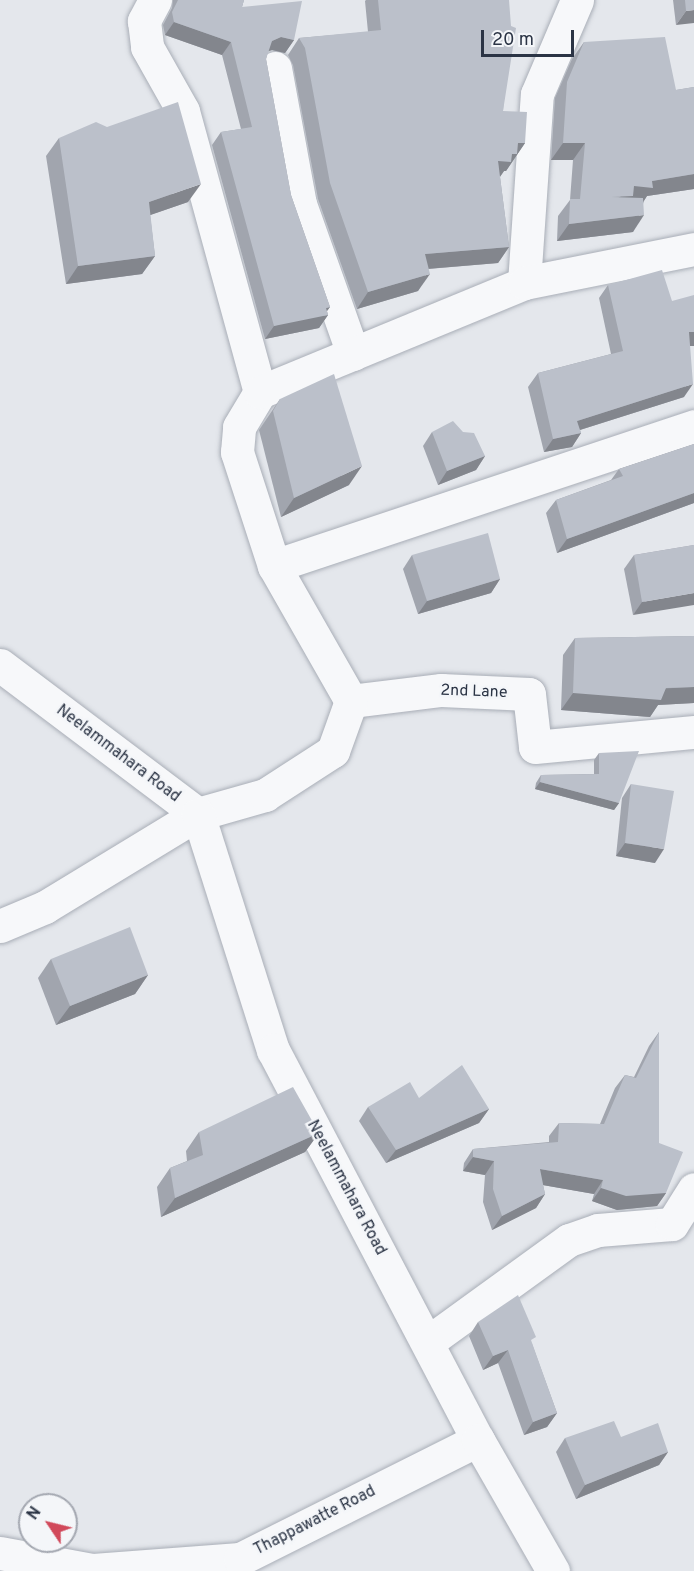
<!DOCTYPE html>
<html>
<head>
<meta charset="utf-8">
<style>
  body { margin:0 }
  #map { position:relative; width:694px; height:1571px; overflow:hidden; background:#e4e7ec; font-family:Overpass,sans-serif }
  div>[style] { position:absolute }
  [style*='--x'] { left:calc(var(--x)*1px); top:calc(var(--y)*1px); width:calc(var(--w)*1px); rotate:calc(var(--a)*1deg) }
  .roads { filter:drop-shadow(0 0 2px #a9aeb7) drop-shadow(0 0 2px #a9aeb7) }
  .minor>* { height:33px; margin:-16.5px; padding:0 16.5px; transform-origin:16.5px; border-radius:16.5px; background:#f7f8fa }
  .tertiary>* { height:33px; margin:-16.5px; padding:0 16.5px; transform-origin:16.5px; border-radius:16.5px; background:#f7f8fa }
  .wall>* { inset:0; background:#a1a5ae }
  .shaded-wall>* { inset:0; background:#83868d }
  .building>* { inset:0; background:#bbc0ca }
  span { translate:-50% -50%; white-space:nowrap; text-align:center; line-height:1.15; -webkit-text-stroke:5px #f4f6f9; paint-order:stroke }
  .street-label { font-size:16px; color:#2b3445 }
  .north { position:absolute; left:18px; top:1493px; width:60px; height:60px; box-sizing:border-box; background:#f4f6f9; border:2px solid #a4a8b1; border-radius:50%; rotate:305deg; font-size:16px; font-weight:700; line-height:24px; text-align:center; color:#2b3445 }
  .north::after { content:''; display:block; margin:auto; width:21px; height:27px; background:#d1495b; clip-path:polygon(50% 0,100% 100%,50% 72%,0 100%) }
  .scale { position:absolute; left:481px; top:30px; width:93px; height:27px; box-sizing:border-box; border:3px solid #2b3445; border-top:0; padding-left:8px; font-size:18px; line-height:21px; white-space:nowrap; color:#2b3445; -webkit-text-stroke:4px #f4f6f9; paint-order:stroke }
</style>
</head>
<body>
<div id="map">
  <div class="roads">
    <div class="minor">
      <i style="--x:155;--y:0;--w:24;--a:118"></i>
      <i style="--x:144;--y:21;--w:26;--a:83"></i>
      <i style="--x:147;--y:47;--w:73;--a:60.6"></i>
      <i style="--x:183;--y:111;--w:291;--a:74.7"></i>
      <i style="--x:275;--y:68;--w:138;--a:79.6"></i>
      <i style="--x:300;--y:204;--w:159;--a:70.5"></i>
      <i style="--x:524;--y:283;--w:189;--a:-86.1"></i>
      <i style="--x:537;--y:94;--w:102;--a:-66.9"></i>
      <i style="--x:274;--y:566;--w:443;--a:-18.4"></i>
      <i style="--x:351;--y:701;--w:91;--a:-7"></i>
      <i style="--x:441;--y:690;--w:88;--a:2.6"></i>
      <i style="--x:529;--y:694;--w:53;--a:83.5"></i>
      <i style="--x:535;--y:747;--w:160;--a:-5.4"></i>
      <i style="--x:0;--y:926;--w:49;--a:-22.9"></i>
      <i style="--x:45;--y:907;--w:179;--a:-31.3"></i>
      <i style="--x:198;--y:814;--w:70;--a:-15.8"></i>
      <i style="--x:265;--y:795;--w:81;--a:-32.9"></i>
      <i style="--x:333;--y:751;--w:53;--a:-70.2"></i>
      <i style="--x:351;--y:701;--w:155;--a:-119.7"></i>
      <i style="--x:274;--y:566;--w:120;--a:-108"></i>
      <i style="--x:237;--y:452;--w:25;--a:-85"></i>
      <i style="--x:239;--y:427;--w:41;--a:-59"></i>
      <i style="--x:260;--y:392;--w:286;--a:-22.4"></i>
      <i style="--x:524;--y:283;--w:173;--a:-11.3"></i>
      <i style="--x:428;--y:1342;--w:174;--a:-35.9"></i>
      <i style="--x:569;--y:1240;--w:31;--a:-19"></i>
      <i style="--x:598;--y:1230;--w:74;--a:-4.6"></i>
      <i style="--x:672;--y:1224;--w:41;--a:-57.8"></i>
      <i style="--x:0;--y:1553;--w:95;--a:10.4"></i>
      <i style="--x:93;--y:1570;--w:147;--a:-4.3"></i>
      <i style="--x:240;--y:1559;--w:266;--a:-26.6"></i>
    </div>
    <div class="tertiary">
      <i style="--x:0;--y:665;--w:248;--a:37"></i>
      <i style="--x:198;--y:814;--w:248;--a:72.4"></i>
      <i style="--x:273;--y:1050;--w:441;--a:62.3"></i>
      <i style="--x:478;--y:1440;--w:151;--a:60.2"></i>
    </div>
  </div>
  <div class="wall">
    <i style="clip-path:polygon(173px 0,244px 0,242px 7px,294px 40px,285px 53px,272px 50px,268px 51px,266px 59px,291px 195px,330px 307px,327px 311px,328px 315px,319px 328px,265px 339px,212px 145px,221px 132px,241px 129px,222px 55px,165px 35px,163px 25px,172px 8px)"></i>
    <i style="clip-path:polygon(366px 0,509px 0,503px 111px,525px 143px,506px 171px,504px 171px,500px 177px,509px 247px,498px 263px,428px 269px,418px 291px,357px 309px,318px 199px,293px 65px,288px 55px,299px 38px,368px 32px,365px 1px)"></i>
    <i style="clip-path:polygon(673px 0,694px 0,676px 25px)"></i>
    <i style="clip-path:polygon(584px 42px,676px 90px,694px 87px,694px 189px,647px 196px,644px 201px,633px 232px,557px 241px,558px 216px,570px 200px,573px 160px,551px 160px,555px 98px,572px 59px)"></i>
    <i style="clip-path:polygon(59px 138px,188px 202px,150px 215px,155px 256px,142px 274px,66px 284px,46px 156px)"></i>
    <i style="clip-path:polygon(608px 285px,672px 301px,694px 346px,690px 346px,684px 397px,580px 430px,581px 433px,572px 447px,544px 452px,528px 387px,538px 373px,611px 354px,599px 298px)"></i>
    <i style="clip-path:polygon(280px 399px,349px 485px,281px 517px,259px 430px)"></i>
    <i style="clip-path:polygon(432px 432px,485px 456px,476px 470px,438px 485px,423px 446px)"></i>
    <i style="clip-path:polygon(694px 444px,694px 503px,557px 553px,546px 513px,556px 500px,611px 480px,619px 469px)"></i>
    <i style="clip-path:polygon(694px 545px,633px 615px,624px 569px,634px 555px)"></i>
    <i style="clip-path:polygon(412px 555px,500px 579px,491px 593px,418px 614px,403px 569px)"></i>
    <i style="clip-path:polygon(694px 636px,694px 703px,658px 705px,650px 717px,561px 710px,563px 655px,575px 638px)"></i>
    <i style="clip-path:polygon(599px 753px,619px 803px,614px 810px,535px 789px,536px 783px,541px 775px,594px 774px,594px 760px)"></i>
    <i style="clip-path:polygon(631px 784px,655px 863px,616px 856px,622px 798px)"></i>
    <i style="clip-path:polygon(51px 959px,148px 975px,135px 994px,56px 1025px,38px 978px)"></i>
    <i style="clip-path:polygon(659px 1032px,659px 1143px,666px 1193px,657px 1206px,617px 1210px,592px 1201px,594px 1194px,543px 1185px,545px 1194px,536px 1208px,492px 1230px,483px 1202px,485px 1175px,463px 1171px,464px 1163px,473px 1149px,549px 1142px,549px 1136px,559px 1123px,600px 1124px,615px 1088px,625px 1075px,634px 1077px,649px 1046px)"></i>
    <i style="clip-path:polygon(419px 1098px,489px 1109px,479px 1123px,386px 1163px,359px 1121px,368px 1107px)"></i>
    <i style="clip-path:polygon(199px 1132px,319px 1133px,305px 1152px,161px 1217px,157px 1187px,170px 1168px,187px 1161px,186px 1151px)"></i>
    <i style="clip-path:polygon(478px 1322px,532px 1344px,557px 1413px,547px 1427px,524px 1435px,498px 1363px,483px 1370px,469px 1336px)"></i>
    <i style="clip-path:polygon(621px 1437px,668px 1452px,659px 1465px,576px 1499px,556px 1452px,565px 1438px)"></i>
  </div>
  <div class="shaded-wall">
    <i style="clip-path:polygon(694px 10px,694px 23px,676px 25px,686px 11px)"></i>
    <i style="clip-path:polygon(174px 22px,231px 42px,222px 55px,165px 35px)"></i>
    <i style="clip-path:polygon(281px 37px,294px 40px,285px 53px,272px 50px,263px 53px,272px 41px)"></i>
    <i style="clip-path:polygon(518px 143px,525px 143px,506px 171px,504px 171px,499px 178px,498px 161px)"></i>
    <i style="clip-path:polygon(563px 143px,585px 143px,573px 160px,551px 160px)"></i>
    <i style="clip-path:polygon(694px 174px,694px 189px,647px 196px,641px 205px,599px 213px,634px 186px,652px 181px)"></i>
    <i style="clip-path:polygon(201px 184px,188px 202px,136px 220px,149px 202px)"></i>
    <i style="clip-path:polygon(644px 215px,633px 232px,557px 241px,569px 224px)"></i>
    <i style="clip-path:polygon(509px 247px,498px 263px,414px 270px,425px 254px)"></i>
    <i style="clip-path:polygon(155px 256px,142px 274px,66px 284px,78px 266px)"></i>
    <i style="clip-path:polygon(430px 274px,418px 291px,357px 309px,368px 292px)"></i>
    <i style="clip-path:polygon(330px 307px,323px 316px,328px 315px,319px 328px,265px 339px,274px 326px)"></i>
    <i style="clip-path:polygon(689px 332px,694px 332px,694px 346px,679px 346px)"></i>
    <i style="clip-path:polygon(693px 384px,684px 397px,567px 434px,577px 421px)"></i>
    <i style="clip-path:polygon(581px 433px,572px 447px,544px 452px,553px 439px)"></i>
    <i style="clip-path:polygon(485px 456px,476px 470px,438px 485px,447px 471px)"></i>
    <i style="clip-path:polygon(362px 466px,349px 485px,281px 517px,294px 498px)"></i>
    <i style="clip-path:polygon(694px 493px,694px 503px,557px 553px,567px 539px)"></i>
    <i style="clip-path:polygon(500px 579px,491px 593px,418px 614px,427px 601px)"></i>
    <i style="clip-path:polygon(694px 593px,694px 605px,633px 615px,642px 602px)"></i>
    <i style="clip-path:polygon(694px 687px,694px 703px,658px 705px,650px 717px,561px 710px,573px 693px)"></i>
    <i style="clip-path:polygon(540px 782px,619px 803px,614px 810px,535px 789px)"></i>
    <i style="clip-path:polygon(625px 843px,664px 849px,655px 863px,616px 856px)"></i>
    <i style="clip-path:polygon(148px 975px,135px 994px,56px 1025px,70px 1006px)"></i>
    <i style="clip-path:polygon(489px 1109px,479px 1123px,386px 1163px,396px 1150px)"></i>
    <i style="clip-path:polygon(319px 1133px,305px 1152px,161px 1217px,175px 1198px)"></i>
    <i style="clip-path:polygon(473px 1157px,494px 1161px,485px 1175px,463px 1171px)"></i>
    <i style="clip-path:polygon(540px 1169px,603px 1180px,594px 1194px,531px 1183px)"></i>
    <i style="clip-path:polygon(601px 1188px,666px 1193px,657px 1206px,617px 1210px,592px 1201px)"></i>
    <i style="clip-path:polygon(545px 1194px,536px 1208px,492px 1230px,502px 1216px)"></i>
    <i style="clip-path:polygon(508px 1350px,498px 1363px,483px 1370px,493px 1356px)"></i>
    <i style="clip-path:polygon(557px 1413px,547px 1427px,524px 1435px,533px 1422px)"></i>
    <i style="clip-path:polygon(668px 1452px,659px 1465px,576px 1499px,585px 1485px)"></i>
  </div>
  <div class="building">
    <i style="clip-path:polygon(178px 0,244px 0,242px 7px,302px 1px,294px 40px,281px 37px,272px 41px,266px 59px,291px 195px,330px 307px,326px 308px,328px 315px,274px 326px,221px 132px,252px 127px,231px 42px,174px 22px,172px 12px)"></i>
    <i style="clip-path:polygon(378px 0,509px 0,511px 26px,516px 28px,503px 111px,527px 112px,525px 143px,518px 143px,517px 154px,512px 154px,511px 162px,498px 161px,509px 247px,425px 254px,430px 274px,368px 292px,330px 183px,305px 48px,299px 38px,381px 30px)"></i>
    <i style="clip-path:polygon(685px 0,694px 0,694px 10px,686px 11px)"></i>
    <i style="clip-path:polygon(665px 37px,676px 90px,694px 87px,694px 174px,652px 181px,653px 188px,634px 186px,633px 196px,611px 197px,643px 198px,644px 215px,569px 224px,570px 199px,580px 199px,585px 143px,563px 143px,567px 82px,584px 42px)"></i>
    <i style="clip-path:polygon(178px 102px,201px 184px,149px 202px,155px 256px,78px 266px,59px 138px,96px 122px,107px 127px)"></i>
    <i style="clip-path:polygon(662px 270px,672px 301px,694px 295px,694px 332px,689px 332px,693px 384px,577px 421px,581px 433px,553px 439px,538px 373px,623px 351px,608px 285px)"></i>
    <i style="clip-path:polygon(334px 374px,362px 466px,294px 498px,273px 411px,280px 399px)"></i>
    <i style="clip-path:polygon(453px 421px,463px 432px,474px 433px,485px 456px,447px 471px,432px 432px)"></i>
    <i style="clip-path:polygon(694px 444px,694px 493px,567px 539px,556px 500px,623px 476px,619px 469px)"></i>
    <i style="clip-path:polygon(488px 533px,500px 579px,427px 601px,412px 555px)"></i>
    <i style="clip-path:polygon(694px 545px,694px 593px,642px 602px,634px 555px)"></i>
    <i style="clip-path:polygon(694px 636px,694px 687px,666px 688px,661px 700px,573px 693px,575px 638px)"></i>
    <i style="clip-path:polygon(639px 751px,619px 803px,540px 782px,541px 775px,599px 774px,599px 753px)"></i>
    <i style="clip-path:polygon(631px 784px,674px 791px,664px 849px,625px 843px)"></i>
    <i style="clip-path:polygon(130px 927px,148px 975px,70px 1006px,51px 959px)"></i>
    <i style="clip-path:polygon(659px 1032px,659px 1143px,683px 1152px,666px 1193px,626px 1196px,601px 1188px,603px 1180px,540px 1169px,545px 1194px,502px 1216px,493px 1189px,494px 1161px,473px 1157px,473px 1149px,558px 1142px,559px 1123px,604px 1124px,625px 1075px,636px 1078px)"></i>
    <i style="clip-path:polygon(462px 1065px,489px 1109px,396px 1150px,368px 1107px,410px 1082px,419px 1098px)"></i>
    <i style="clip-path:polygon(293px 1087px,319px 1133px,175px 1198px,170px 1168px,203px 1155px,199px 1132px)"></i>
    <i style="clip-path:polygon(518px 1295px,536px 1337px,531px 1340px,557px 1413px,533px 1422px,508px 1350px,493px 1356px,478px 1322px)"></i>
    <i style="clip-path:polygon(614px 1421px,621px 1437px,658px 1423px,668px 1452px,585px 1485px,565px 1438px)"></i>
  </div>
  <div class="street-label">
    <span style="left:474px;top:692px;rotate:2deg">2nd Lane</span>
    <span style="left:118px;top:754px;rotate:37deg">Neelammahara Road</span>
    <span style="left:346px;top:1188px;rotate:62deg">Neelammahara Road</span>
    <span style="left:315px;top:1521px;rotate:-27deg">Thappawatte Road</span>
  </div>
  <div class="north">N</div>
  <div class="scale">20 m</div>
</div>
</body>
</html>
